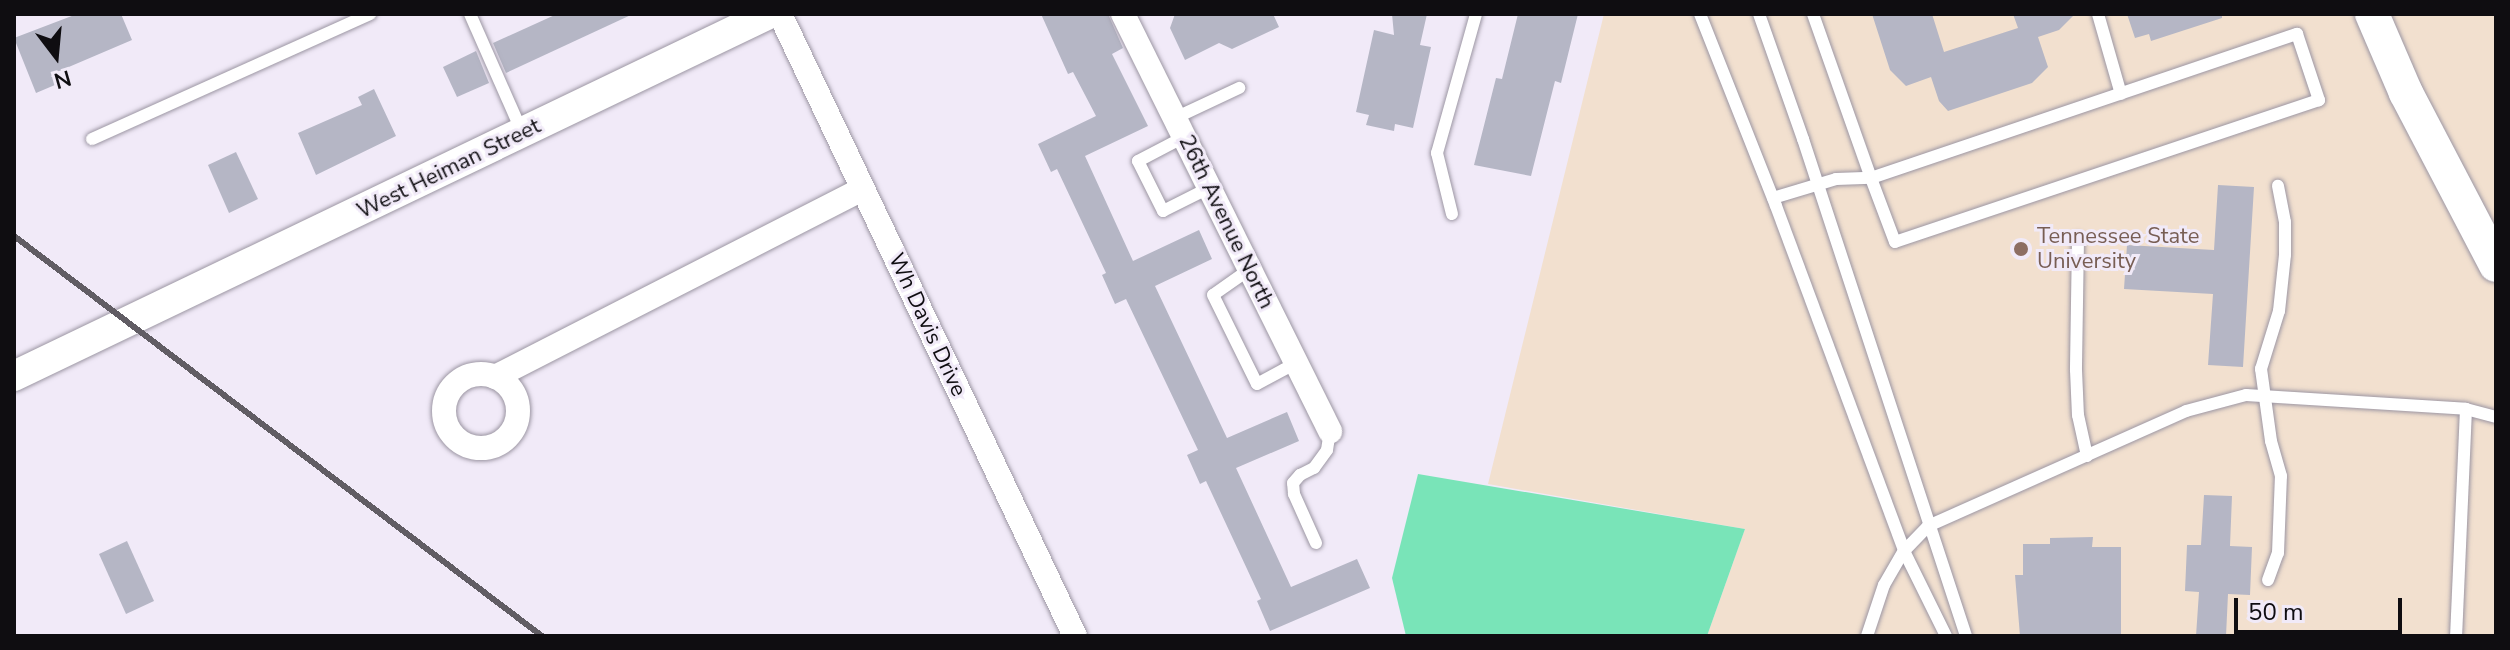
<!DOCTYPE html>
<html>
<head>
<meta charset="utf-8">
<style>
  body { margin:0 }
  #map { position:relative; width:2510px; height:650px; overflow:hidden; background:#f1eaf8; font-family:"Nunito Sans",sans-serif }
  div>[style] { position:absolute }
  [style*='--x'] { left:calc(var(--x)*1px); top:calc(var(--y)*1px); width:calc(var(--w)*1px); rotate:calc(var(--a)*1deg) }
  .education>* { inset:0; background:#f2e0cf }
  .green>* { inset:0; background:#79e4b8 }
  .building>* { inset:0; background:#b5b6c5 }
  .roads { filter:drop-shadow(0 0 2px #9c96a3) drop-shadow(0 0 2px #9c96a3) }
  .service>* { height:12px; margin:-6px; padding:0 6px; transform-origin:6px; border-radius:6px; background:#fff }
  .minor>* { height:24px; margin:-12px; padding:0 12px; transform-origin:12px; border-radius:12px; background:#fff }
  .minor>.ring { margin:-12px; padding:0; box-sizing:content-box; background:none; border:24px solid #fff; border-radius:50% }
  .tertiary>* { height:30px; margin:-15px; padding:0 15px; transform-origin:15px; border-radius:15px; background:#fff }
  .secondary>* { height:34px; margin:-17px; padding:0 17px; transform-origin:17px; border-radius:17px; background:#fff }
  .rail>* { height:6px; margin:-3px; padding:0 3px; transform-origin:3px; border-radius:3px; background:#615d64 }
  .dots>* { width:22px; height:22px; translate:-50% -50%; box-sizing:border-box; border:4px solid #f1eaf8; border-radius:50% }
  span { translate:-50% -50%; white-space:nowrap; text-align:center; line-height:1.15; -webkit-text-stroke:6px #f1eaf8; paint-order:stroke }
  .street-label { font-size:22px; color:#0f0d11 }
  .education-label { font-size:22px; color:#785e54 }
  .left { translate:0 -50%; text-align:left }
  .frame { position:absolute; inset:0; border:16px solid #0f0d11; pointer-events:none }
  .north { position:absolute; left:16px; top:16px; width:80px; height:80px; -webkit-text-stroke:6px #f1eaf8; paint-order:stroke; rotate:164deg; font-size:22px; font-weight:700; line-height:32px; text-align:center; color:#0f0d11 }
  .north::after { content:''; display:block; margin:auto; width:28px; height:36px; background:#0f0d11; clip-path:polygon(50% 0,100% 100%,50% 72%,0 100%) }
  .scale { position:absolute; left:2234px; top:598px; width:168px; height:36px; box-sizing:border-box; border:4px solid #0f0d11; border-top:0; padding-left:10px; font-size:24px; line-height:28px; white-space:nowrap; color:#0f0d11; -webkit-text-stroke:6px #f1eaf8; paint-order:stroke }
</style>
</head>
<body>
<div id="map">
  <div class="education">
    <i style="clip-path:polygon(1604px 14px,2496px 14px,2496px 636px,1707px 636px,1745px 529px,1488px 484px)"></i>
  </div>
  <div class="green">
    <i style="clip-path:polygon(1418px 474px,1745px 529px,1707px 636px,1406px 636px,1392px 578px)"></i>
  </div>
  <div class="building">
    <i style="clip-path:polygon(77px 14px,121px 14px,132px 40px,57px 72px,62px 82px,36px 93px,14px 38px)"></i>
    <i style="clip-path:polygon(557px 14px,633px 14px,506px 73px,493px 43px)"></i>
    <i style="clip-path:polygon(1041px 14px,1108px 14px,1123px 48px,1112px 54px,1148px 126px,1085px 156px,1133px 261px,1199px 230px,1212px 259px,1155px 286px,1227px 438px,1287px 412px,1299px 441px,1236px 468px,1291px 587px,1357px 559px,1370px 588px,1270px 631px,1257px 601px,1261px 599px,1206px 481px,1200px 484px,1187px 455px,1198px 450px,1126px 299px,1115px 304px,1102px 275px,1106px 273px,1057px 169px,1051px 172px,1038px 144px,1096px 116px,1073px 72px,1068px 74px)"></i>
    <i style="clip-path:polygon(1175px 14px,1273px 14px,1279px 27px,1232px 49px,1219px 43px,1185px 60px,1170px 28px)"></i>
    <i style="clip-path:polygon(1392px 14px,1427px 14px,1420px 45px,1431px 47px,1413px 128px,1395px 124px,1394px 131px,1366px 125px,1369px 115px,1356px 112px,1374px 30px,1394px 35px)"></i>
    <i style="clip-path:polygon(1518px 14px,1578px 14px,1561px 83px,1555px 81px,1531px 176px,1474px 165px,1496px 78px,1502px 79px)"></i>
    <i style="clip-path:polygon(1872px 14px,1932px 14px,1944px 52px,2018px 28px,2013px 14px,2075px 14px,2059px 30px,2038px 37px,2048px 67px,2032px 83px,1948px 111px,1939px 101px,1931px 77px,1906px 86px,1890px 70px)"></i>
    <i style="clip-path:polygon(2127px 14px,2222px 14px,2222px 18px,2151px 41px,2149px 34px,2135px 38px)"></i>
    <i style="clip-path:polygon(476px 51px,489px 83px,457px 97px,443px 67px)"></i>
    <i style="clip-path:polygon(374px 89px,396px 136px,316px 175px,298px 133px,362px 105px,358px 97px)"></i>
    <i style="clip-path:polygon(236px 152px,258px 199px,229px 213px,208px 165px)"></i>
    <i style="clip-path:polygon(2218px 185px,2254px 187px,2243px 367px,2208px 365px,2213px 294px,2124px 289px,2127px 245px,2214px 250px)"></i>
    <i style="clip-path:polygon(2204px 495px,2232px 496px,2230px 546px,2252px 547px,2250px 595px,2228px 594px,2226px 636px,2196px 636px,2199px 592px,2185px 591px,2187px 545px,2201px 545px)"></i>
    <i style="clip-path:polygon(2093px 537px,2092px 547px,2121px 547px,2121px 636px,2020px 636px,2015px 575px,2023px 575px,2023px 544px,2050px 544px,2050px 538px)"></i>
    <i style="clip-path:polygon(127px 541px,154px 601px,126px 614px,99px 554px)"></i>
  </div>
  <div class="roads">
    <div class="service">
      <i style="--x:470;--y:14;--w:129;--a:66.2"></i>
      <i style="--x:1700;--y:14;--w:206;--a:68.4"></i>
      <i style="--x:1776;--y:206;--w:368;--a:69.6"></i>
      <i style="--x:1904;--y:551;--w:95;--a:63.7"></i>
      <i style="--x:1759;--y:14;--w:133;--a:70.6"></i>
      <i style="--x:1803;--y:139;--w:523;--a:71.84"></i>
      <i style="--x:2098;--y:14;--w:83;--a:74"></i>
      <i style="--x:1175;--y:118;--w:71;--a:-25.1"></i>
      <i style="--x:1184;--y:137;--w:52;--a:152.4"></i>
      <i style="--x:1138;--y:161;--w:56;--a:63.4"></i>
      <i style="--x:1163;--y:211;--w:51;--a:-26.6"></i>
      <i style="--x:92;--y:139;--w:305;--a:-24.2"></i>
      <i style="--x:1773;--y:198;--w:66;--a:-16.8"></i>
      <i style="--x:1836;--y:179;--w:35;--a:-2"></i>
      <i style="--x:1871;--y:178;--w:450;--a:-18.7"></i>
      <i style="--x:2297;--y:34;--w:70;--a:71.6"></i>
      <i style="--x:2319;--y:100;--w:447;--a:161.5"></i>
      <i style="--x:1895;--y:242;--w:68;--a:-110.6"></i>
      <i style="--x:1871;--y:178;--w:174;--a:-109.5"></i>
      <i style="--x:1452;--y:214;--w:63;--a:-103.8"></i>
      <i style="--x:1437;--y:153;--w:144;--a:-74.3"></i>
      <i style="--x:2078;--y:239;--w:131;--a:90.9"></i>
      <i style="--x:2076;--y:370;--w:45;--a:87.5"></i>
      <i style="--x:2078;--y:415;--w:42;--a:77.6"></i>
      <i style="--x:1250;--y:269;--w:45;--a:144.9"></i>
      <i style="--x:1213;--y:295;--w:99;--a:63.7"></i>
      <i style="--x:1257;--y:384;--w:44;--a:-28.3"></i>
      <i style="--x:2466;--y:409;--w:31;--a:15"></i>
      <i style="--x:1316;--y:543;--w:54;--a:-114.2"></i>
      <i style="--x:1294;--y:494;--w:11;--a:-95"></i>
      <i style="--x:1293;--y:483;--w:11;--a:-49"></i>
      <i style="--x:1300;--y:475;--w:16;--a:-27"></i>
      <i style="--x:1314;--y:468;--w:22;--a:-54"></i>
      <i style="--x:1327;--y:450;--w:19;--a:-81"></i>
      <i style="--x:2268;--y:580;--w:29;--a:-70"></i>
      <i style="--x:2278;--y:553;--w:77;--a:-87.8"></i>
      <i style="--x:2281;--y:476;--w:36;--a:-106"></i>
      <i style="--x:2271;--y:441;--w:73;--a:-97.9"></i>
      <i style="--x:2261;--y:369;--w:61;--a:-72.8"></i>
      <i style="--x:2279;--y:311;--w:56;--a:-83.9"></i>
      <i style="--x:2285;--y:255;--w:33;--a:-90"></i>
      <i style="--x:2285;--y:222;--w:37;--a:-101"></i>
      <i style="--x:1867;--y:636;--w:54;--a:-71.6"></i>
      <i style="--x:1884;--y:585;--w:39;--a:-60"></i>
      <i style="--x:1904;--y:551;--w:35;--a:-46"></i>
      <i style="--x:1928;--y:526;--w:282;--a:-24"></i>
      <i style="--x:2186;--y:411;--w:62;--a:-14.9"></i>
      <i style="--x:2246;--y:395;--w:220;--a:3.6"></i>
      <i style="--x:2466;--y:409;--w:227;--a:92.5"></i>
    </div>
    <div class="minor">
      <i style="--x:780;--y:14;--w:688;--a:64.63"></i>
      <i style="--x:1123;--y:14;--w:466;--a:63.6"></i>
      <i class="ring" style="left:444px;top:374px;width:50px;height:50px"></i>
      <i style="--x:495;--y:377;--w:412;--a:-27.1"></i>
    </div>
    <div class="tertiary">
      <i style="--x:14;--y:376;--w:837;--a:-25.62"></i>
    </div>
    <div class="secondary">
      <i style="--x:2372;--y:14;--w:86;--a:66.7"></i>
      <i style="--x:2406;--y:93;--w:194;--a:62.4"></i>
    </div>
  </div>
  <div class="rail">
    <i style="--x:14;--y:236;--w:662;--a:37.15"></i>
  </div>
  <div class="dots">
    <i style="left:2021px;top:249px;background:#8d6e63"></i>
  </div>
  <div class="street-label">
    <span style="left:449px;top:169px;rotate:-26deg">West Heiman Street</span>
    <span style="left:1226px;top:222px;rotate:64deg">26th Avenue North</span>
    <span style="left:927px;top:325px;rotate:65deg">Wh Davis Drive</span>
  </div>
  <div class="education-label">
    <span class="left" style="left:2037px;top:249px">Tennessee State<br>University</span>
  </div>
  <div class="frame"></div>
  <div class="north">N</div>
  <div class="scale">50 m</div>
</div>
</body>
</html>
